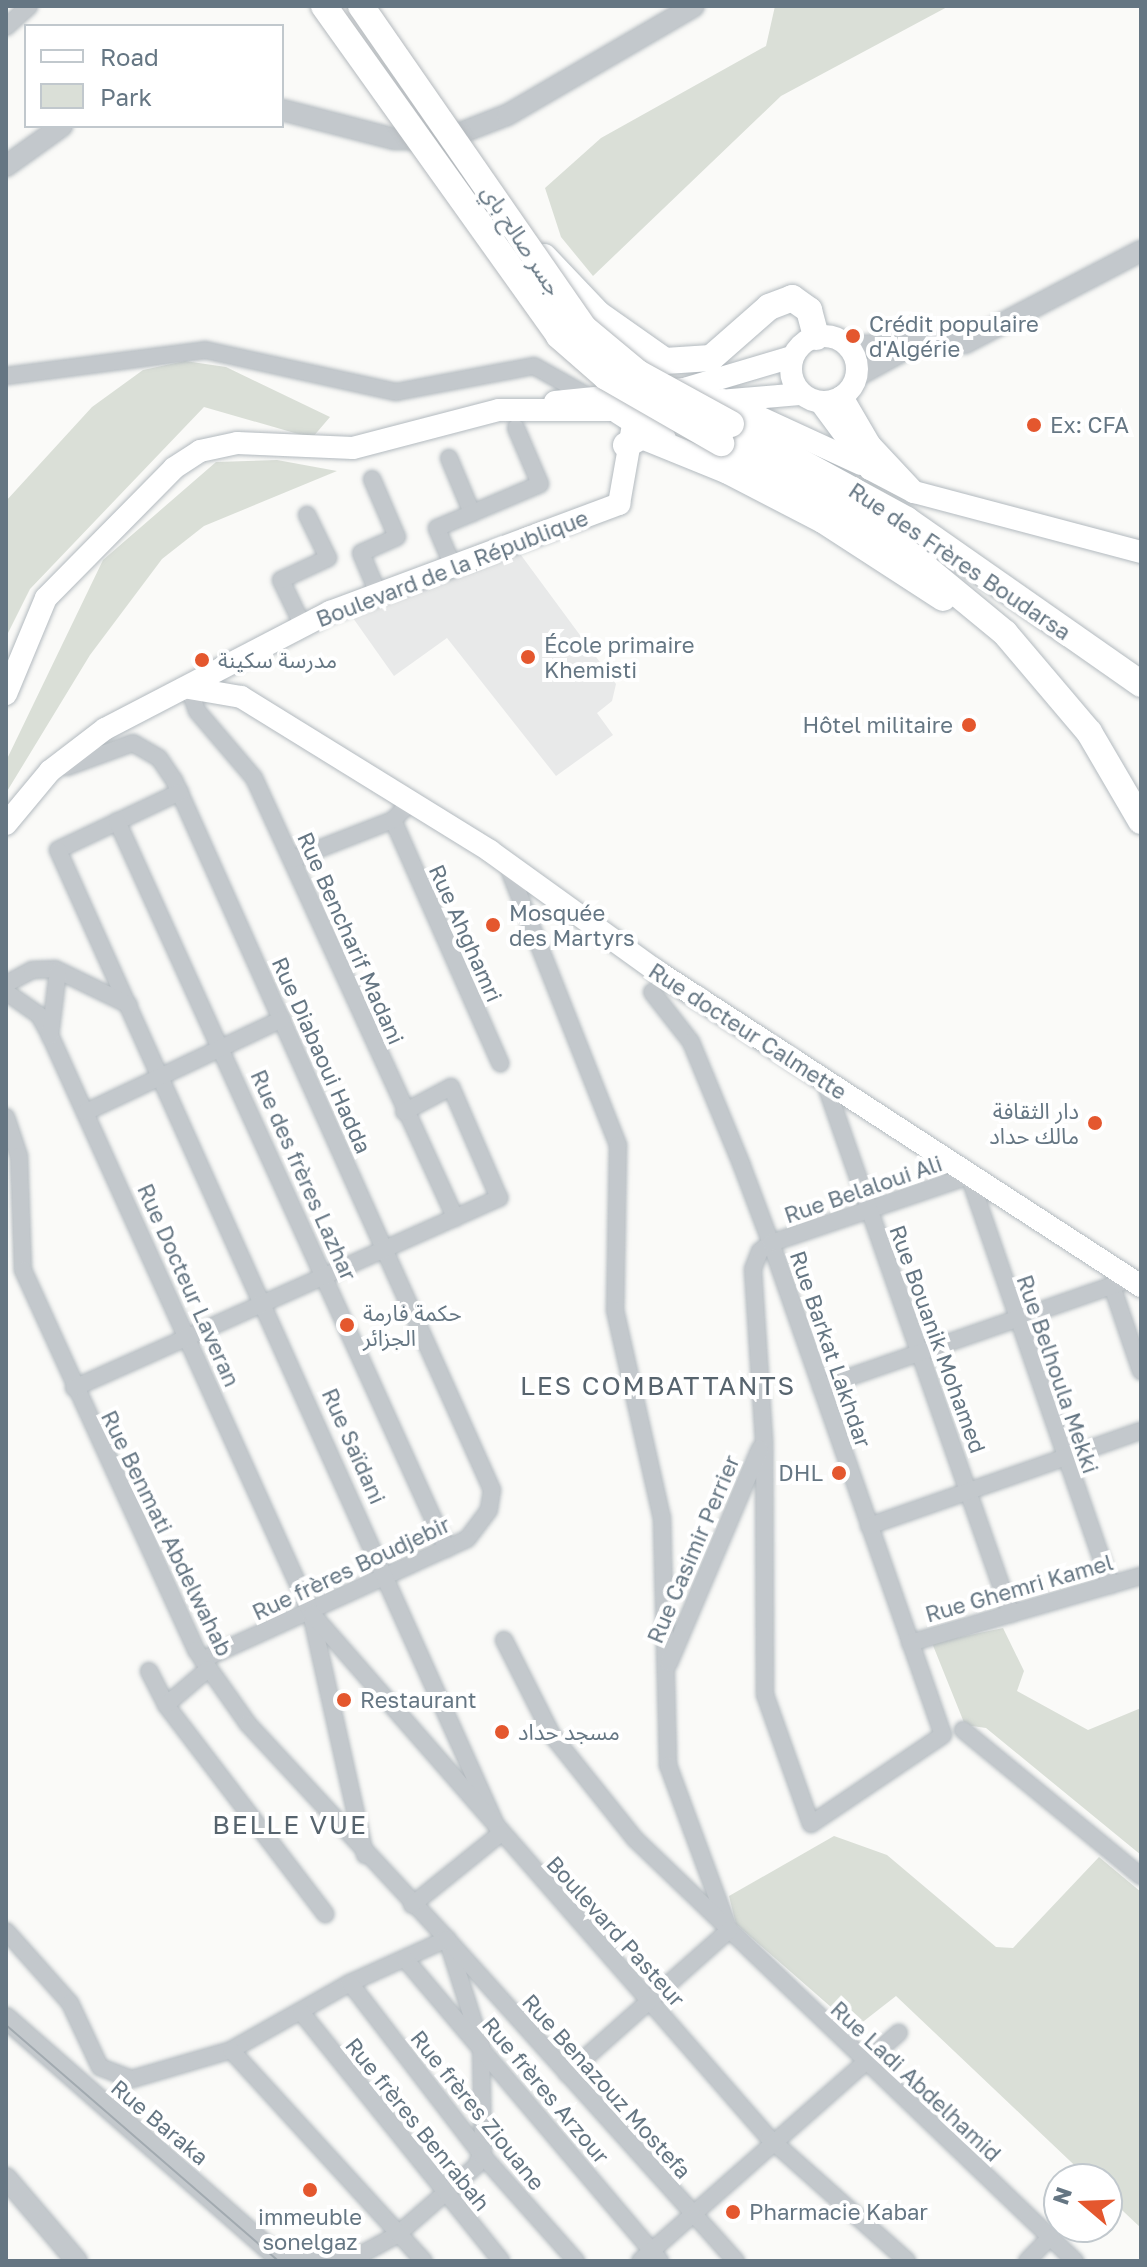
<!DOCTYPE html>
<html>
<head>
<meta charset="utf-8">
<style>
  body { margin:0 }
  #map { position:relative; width:1147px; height:2267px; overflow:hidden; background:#fafaf8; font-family:"Golos Text","Noto Sans Arabic",sans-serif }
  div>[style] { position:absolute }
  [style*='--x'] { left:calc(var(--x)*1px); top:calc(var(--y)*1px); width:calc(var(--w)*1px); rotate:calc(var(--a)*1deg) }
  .built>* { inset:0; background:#e8e9e9 }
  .green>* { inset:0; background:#dadfd7 }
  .roads { filter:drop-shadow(0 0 2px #b3babf) drop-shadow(0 0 2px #b3babf) }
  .minor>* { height:16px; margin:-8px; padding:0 8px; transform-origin:8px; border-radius:8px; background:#c3c8cc }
  .tertiary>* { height:20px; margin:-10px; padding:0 10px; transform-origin:10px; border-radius:10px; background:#c3c8cc }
  .secondary>* { height:22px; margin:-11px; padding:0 11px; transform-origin:11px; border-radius:11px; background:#fff }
  .secondary>.ring { margin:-11px; padding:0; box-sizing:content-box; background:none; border:22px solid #fff; border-radius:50% }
  .trunk>* { height:26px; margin:-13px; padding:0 13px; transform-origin:13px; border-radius:13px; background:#fff }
  .tram>* { height:2px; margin:-1px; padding:0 1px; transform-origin:1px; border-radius:1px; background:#a2aab0 }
  .bridges { filter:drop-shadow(0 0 2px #b4b9bd) drop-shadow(0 0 2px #b4b9bd) }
  .trunk-bridge>* { height:26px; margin:-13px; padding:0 13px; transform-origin:13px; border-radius:13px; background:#fff }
  .dots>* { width:22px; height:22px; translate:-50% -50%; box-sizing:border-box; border:4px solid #fff; border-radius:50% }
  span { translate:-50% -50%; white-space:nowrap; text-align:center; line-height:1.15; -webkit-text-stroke:8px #fff; paint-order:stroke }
  .street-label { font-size:22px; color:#657683 }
  .poi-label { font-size:22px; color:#657683 }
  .left { translate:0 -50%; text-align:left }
  .right { translate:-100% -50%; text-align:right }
  .quarter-label { font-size:26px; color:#57646e; letter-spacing:2px }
  .frame { position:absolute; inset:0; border:8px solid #657683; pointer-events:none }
  .legend { position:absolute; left:24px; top:24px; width:260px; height:104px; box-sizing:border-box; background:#fff; border:2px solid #c1c8cd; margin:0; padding:10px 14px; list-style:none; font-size:24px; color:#657683 }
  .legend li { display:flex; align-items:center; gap:16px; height:40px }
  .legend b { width:40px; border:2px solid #c1c8cd }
  .north { position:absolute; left:1043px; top:2163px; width:80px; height:80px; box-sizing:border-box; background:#fff; border:2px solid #c1c8cd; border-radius:50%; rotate:289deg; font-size:22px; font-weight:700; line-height:32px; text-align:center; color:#657683 }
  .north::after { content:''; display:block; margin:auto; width:28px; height:36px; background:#e4572e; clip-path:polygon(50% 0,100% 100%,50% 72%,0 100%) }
</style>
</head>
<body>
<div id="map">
  <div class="built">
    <i style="clip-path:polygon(518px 551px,616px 684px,612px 701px,597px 713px,613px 735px,556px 776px,447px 638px,394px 676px,353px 618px)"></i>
  </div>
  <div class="green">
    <i style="clip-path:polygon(775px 6px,949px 6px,781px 96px,593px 276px,561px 237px,545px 188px,601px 138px,766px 46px)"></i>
    <i style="clip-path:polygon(185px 361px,226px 367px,330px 417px,312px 438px,204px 407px,30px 589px,6px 637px,6px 501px,92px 407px,143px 370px)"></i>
    <i style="clip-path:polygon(277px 460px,337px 471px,204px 526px,162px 559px,90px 655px,6px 793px,6px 761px,103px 560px,216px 462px)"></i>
    <i style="clip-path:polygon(1003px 1628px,1024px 1671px,1017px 1691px,1088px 1730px,1141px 1708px,1141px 1855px,986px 1728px,965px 1725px,932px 1643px)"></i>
    <i style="clip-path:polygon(834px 1836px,887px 1855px,996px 1947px,1013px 1948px,1099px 1857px,1141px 1892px,1141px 2228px,1107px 2196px,1107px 2179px,1089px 2179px,896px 1996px,855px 2028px,736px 1924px,729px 1896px)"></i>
  </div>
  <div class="roads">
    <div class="minor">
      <i style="--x:6;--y:27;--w:31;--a:-42"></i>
      <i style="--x:6;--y:376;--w:201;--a:-7.4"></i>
      <i style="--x:205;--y:350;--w:196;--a:12.4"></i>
      <i style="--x:396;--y:392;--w:140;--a:-10.7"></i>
      <i style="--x:534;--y:366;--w:68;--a:29.2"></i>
      <i style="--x:449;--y:458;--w:60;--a:67.3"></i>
      <i style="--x:372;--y:479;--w:63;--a:66.7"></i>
      <i style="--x:397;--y:537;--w:39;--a:156"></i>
      <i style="--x:361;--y:553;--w:43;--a:67"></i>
      <i style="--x:452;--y:564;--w:39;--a:-113"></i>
      <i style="--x:437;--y:528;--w:112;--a:-23.1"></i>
      <i style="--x:540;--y:484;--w:61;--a:-113.2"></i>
      <i style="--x:303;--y:626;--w:51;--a:-115.6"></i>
      <i style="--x:281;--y:580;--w:52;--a:-25.1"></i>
      <i style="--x:328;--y:558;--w:48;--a:-116"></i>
      <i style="--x:189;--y:688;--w:24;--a:71"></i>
      <i style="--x:197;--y:711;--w:88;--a:49.6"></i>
      <i style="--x:254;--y:778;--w:484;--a:65.4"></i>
      <i style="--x:67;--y:767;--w:70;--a:-20"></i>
      <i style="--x:133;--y:743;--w:30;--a:30"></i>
      <i style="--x:159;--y:758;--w:27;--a:56"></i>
      <i style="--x:174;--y:780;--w:778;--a:65.87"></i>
      <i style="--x:492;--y:1490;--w:20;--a:99"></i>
      <i style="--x:489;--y:1510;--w:36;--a:127"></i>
      <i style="--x:467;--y:1539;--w:291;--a:155.5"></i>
      <i style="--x:180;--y:792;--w:135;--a:154.6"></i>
      <i style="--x:58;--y:850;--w:1079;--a:65.81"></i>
      <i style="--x:393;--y:820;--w:266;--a:66.2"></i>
      <i style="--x:117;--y:821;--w:799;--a:65.62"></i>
      <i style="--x:293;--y:859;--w:107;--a:-21.3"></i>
      <i style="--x:393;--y:820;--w:25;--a:-45"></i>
      <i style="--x:506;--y:862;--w:304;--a:68.4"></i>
      <i style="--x:618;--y:1145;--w:165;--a:91"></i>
      <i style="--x:615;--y:1310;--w:213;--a:77.3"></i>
      <i style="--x:662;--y:1518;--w:247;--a:88.6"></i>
      <i style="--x:668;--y:1765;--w:176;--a:69.7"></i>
      <i style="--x:6;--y:984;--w:30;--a:-28"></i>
      <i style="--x:32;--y:970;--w:23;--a:-2"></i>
      <i style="--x:55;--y:969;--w:82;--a:25.9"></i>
      <i style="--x:6;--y:992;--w:40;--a:34.9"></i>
      <i style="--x:39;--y:1015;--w:21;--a:61"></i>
      <i style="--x:49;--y:1033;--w:636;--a:65.69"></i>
      <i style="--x:311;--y:1613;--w:248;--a:77.4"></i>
      <i style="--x:652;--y:992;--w:63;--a:52"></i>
      <i style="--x:691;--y:1042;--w:134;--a:67.6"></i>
      <i style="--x:742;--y:1166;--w:82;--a:69.4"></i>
      <i style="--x:771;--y:1243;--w:521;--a:70.73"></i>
      <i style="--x:943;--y:1735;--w:159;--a:146"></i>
      <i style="--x:811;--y:1824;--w:137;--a:-109.6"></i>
      <i style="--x:765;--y:1695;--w:255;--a:-90.2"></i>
      <i style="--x:764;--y:1440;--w:171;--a:-93.7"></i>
      <i style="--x:753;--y:1269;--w:19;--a:-69"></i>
      <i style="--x:760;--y:1251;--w:14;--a:-36"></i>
      <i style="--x:771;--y:1243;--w:209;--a:-18.7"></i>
      <i style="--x:969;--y:1176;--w:433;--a:70.9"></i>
      <i style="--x:50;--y:1036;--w:65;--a:-83"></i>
      <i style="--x:824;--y:1080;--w:566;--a:70.7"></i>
      <i style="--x:86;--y:1112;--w:217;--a:-25.4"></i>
      <i style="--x:6;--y:1117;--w:41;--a:71.6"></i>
      <i style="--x:19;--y:1156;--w:114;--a:88"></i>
      <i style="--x:23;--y:1270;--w:418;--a:65.5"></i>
      <i style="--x:196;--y:1650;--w:90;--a:54.9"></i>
      <i style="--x:248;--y:1724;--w:293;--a:47.2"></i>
      <i style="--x:447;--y:1939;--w:111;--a:72.2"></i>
      <i style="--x:481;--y:2045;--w:105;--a:88.9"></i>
      <i style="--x:483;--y:2150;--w:17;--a:114"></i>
      <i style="--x:476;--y:2166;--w:105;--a:138.9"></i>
      <i style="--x:397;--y:2235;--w:44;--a:151.7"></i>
      <i style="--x:358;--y:2256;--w:47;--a:178.8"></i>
      <i style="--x:311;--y:2257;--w:41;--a:-166"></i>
      <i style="--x:1112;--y:1286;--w:90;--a:71.2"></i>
      <i style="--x:821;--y:1387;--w:325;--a:-19.2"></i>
      <i style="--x:74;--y:1388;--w:466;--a:-24.1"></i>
      <i style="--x:499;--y:1198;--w:121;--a:-113.4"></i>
      <i style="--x:451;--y:1087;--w:53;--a:152"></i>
      <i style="--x:869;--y:1526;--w:288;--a:-19.3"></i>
      <i style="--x:312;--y:1614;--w:695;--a:48.91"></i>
      <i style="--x:769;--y:2138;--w:185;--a:41.7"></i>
      <i style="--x:504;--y:1640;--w:106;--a:63.2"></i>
      <i style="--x:552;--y:1735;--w:133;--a:51.4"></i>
      <i style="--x:635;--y:1839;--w:610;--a:43.8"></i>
      <i style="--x:910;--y:1643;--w:241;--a:-16.2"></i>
      <i style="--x:669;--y:1663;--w:233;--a:-67"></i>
      <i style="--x:149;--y:1671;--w:38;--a:63"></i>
      <i style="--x:166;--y:1705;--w:263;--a:52.7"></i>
      <i style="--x:166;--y:1705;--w:55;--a:-40.6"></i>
      <i style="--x:963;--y:1730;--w:230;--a:39.4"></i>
      <i style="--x:412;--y:1905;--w:113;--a:-38.9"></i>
      <i style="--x:6;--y:1931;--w:96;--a:48.4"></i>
      <i style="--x:70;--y:2003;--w:71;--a:64.9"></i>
      <i style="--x:100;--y:2067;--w:34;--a:21"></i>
      <i style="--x:132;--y:2079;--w:103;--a:-16.3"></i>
      <i style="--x:231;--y:2050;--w:137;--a:-29.4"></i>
      <i style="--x:350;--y:1983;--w:107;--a:-24.4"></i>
      <i style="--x:447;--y:1939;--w:433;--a:48.1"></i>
      <i style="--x:405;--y:1959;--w:395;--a:49.8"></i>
      <i style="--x:350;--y:1983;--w:217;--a:52.5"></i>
      <i style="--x:482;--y:2155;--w:142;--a:48.4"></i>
      <i style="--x:301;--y:2012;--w:319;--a:51.2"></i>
      <i style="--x:231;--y:2050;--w:286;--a:47.6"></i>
      <i style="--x:567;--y:2074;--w:217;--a:-41.6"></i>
      <i style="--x:640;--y:2261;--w:345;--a:-41.4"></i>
      <i style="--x:1027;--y:2261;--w:33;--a:-46"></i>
    </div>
    <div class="tertiary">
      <i style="--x:282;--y:110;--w:116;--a:14.5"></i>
      <i style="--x:394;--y:139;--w:51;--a:0"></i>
      <i style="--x:445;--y:139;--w:66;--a:-21.2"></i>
      <i style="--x:507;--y:115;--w:216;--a:-30.2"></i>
      <i style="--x:6;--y:166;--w:69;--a:-35.5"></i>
      <i style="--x:848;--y:346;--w:117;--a:-1.5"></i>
      <i style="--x:965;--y:343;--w:199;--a:-27.6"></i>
      <i style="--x:857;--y:376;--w:50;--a:-28.6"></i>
      <i style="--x:6;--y:2018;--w:368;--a:41.3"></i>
      <i style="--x:6;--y:2178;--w:109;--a:49.5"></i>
    </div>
    <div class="secondary">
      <i class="ring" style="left:791px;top:336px;width:44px;height:44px"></i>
      <i style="--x:722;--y:400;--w:153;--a:24.7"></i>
      <i style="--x:555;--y:402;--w:130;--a:-5.8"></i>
      <i style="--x:684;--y:389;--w:113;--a:-16.5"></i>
      <i style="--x:821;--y:403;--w:82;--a:53.4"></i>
      <i style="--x:870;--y:469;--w:50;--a:27.6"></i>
      <i style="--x:914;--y:492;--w:64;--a:-133.1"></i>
      <i style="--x:870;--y:445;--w:56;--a:-120.3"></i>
      <i style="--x:684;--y:404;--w:116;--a:-4.9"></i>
      <i style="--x:914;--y:492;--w:235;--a:14.8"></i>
      <i style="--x:189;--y:688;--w:53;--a:9.8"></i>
      <i style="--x:241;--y:697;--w:293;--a:31.7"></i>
      <i style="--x:490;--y:851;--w:203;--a:35.8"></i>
      <i style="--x:655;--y:970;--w:580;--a:33.03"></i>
      <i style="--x:6;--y:694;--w:104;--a:-67.4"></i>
      <i style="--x:46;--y:598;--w:182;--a:-45.4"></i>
      <i style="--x:174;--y:468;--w:31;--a:-33"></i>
      <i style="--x:200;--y:451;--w:38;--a:-12"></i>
      <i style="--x:237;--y:443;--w:116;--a:2.5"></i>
      <i style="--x:353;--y:448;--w:151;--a:-14.6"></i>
      <i style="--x:499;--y:410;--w:135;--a:0"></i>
      <i style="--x:6;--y:824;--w:69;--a:-50.3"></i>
      <i style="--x:50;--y:771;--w:69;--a:-37.4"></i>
      <i style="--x:105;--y:729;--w:254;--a:-27.5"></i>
      <i style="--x:330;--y:612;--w:309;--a:-20.5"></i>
      <i style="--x:619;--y:504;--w:75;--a:-80"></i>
    </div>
    <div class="trunk">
      <i style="--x:544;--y:257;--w:79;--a:46.5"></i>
      <i style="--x:598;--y:314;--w:82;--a:35"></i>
      <i style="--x:665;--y:361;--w:46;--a:-3.7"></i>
      <i style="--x:711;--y:358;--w:77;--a:-41.3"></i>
      <i style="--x:769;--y:307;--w:25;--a:-21"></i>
      <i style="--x:792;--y:298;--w:21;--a:35"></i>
      <i style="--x:809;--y:310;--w:28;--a:75"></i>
      <i style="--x:619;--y:411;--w:52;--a:32.5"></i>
      <i style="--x:731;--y:424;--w:200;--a:28.6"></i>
      <i style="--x:907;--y:520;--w:286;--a:35"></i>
      <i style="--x:721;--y:443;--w:181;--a:28.7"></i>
      <i style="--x:880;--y:530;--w:162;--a:39.5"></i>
      <i style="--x:1005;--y:633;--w:130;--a:49.7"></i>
      <i style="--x:1089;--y:732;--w:103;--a:59.7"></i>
      <i style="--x:626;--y:445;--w:18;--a:-29"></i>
      <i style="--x:642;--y:436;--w:93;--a:22.1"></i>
      <i style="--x:728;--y:471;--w:107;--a:27.3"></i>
      <i style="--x:823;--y:520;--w:143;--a:33"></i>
    </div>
  </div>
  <div class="tram">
    <i style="--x:6;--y:2025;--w:360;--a:40.9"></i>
  </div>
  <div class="bridges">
    <div class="trunk-bridge">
      <i style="--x:324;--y:6;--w:405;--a:54.5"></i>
      <i style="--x:559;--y:336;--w:62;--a:41.1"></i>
      <i style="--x:606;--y:377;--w:133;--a:29.9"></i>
      <i style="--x:361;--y:6;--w:392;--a:55.3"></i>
      <i style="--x:584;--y:328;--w:70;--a:39.8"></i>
      <i style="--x:638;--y:373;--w:106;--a:28.7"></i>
    </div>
  </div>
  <div class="dots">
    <i style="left:853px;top:336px;background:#e4572e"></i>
    <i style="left:1034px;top:425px;background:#e4572e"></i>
    <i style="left:528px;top:657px;background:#e4572e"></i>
    <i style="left:202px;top:660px;background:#e4572e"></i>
    <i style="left:969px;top:725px;background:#e4572e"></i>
    <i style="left:493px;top:925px;background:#e4572e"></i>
    <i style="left:1095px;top:1123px;background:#e4572e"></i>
    <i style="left:347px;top:1325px;background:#e4572e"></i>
    <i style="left:839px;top:1473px;background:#e4572e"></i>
    <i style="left:344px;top:1700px;background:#e4572e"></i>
    <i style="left:502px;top:1732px;background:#e4572e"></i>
    <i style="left:310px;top:2190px;background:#e4572e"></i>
    <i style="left:733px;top:2212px;background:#e4572e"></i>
  </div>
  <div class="street-label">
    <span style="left:522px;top:240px;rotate:57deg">جسر صالح باي</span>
    <span style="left:960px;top:561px;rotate:34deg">Rue des Frères Boudarsa</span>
    <span style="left:452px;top:568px;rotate:-21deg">Boulevard de la République</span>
    <span style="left:466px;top:933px;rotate:66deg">Rue Ahghamri</span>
    <span style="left:351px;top:938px;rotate:66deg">Rue Bencharif Madani</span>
    <span style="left:748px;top:1031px;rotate:33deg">Rue docteur Calmette</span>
    <span style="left:322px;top:1055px;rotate:66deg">Rue Diabaoui Hadda</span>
    <span style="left:304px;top:1175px;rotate:66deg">Rue des frères Lazhar</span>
    <span style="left:863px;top:1189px;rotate:-19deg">Rue Belaloui Ali</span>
    <span style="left:189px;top:1285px;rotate:66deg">Rue Docteur Laveran</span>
    <span style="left:938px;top:1339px;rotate:70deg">Rue Bouanik Mohamed</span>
    <span style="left:831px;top:1349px;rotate:71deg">Rue Barkat Lakhdar</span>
    <span style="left:1058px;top:1374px;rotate:71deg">Rue Belhoula Mekki</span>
    <span style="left:354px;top:1446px;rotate:66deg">Rue Saïdani</span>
    <span style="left:167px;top:1533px;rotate:64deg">Rue Benmati Abdelwahab</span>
    <span style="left:693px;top:1549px;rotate:-67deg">Rue Casimir Perrier</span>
    <span style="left:351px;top:1568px;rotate:-25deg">Rue frères Boudjebir</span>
    <span style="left:1019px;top:1588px;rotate:-16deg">Rue Ghemri Kamel</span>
    <span style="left:616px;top:1931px;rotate:48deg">Boulevard Pasteur</span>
    <span style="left:916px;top:2081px;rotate:43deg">Rue Ladi Abdelhamid</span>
    <span style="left:607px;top:2086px;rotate:48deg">Rue Benazouz Mostefa</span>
    <span style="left:546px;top:2090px;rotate:50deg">Rue frères Arzour</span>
    <span style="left:478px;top:2110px;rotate:51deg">Rue frères Ziouane</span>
    <span style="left:160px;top:2122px;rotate:40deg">Rue Baraka</span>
    <span style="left:418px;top:2124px;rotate:51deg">Rue frères Benrabah</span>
  </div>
  <div class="poi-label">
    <span class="left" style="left:869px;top:336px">Crédit populaire<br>d'Algérie</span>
    <span class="left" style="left:1050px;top:425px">Ex: CFA</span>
    <span class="left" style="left:544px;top:657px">École primaire<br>Khemisti</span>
    <span class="left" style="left:218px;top:660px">مدرسة سكينة</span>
    <span class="right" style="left:953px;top:725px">Hôtel militaire</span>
    <span class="left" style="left:509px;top:925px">Mosquée<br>des Martyrs</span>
    <span class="right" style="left:1079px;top:1123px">دار الثقافة<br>مالك حداد</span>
    <span class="left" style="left:363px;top:1325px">حكمة فارمة<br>الجزائر</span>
    <span class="right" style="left:823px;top:1473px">DHL</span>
    <span class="left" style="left:360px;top:1700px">Restaurant</span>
    <span class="left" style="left:518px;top:1732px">مسجد حداد</span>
    <span class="left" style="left:749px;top:2212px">Pharmacie Kabar</span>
    <span style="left:310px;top:2229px">immeuble<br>sonelgaz</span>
  </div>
  <div class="quarter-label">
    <span style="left:658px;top:1386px">LES COMBATTANTS</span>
    <span style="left:290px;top:1825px">BELLE VUE</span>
  </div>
  <div class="frame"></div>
  <ul class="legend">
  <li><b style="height:10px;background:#fff"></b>Road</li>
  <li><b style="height:22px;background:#dadfd7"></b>Park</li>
  </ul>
  <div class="north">N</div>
</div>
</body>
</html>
